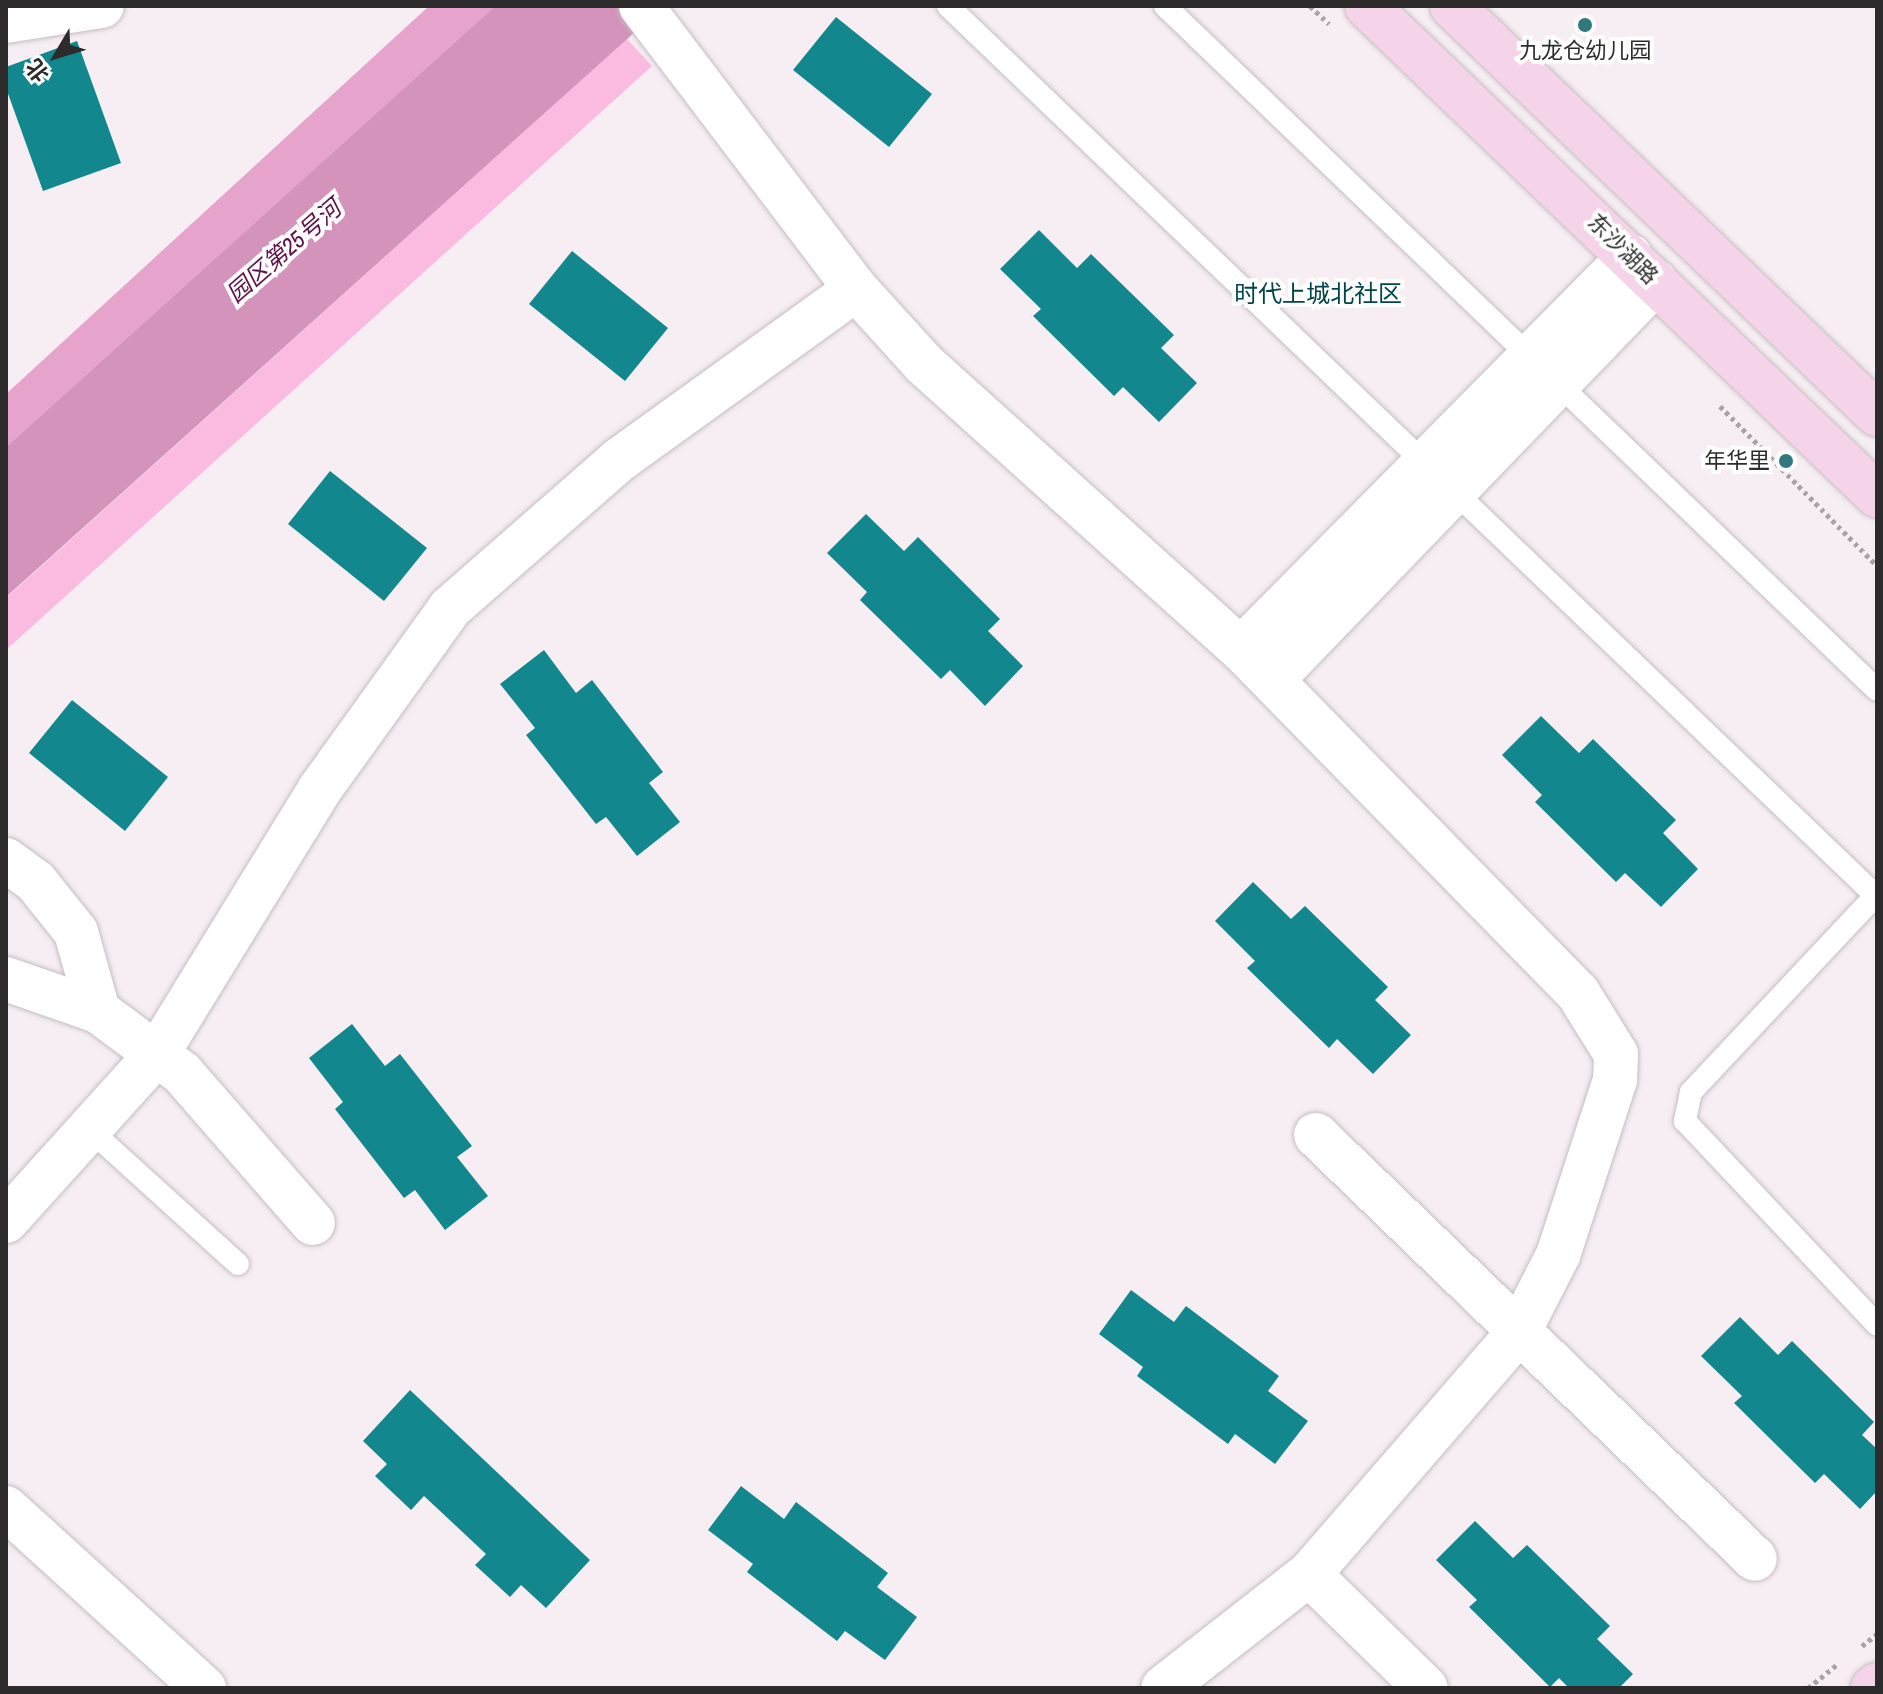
<!DOCTYPE html>
<html>
<head>
<meta charset="utf-8">
<style>
  body { margin:0 }
  #map { position:relative; width:1883px; height:1694px; overflow:hidden; background:#f6eef3; font-family:"Archivo Narrow","Noto Sans SC",sans-serif }
  div>[style] { position:absolute }
  [style*='--x'] { left:calc(var(--x)*1px); top:calc(var(--y)*1px); width:calc(var(--w)*1px); rotate:calc(var(--a)*1deg) }
  .green>* { inset:0; background:#fbbbe1 }
  .forest>* { inset:0; background:#e6a3cc }
  .water>* { inset:0; background:#d493ba }
  .building>* { inset:0; background:#12888e }
  .path>* { height:5px; margin-top:-2.5px; transform-origin:0; background:repeating-linear-gradient(90deg,#a8a3a6 0 4px,transparent 0 8px) }
  .roads { filter:drop-shadow(0 0 2px #c5bdc1) drop-shadow(0 0 2px #c5bdc1) }
  .lane>* { height:22px; margin:-11px; padding:0 11px; transform-origin:11px; border-radius:11px; background:#fff }
  .street>* { height:44px; margin:-22px; padding:0 22px; transform-origin:22px; border-radius:22px; background:#fff }
  .secondary>* { height:44px; margin:-22px; padding:0 22px; transform-origin:22px; border-radius:22px; background:#f5d4e9 }
  .dots>* { width:22px; height:22px; translate:-50% -50%; box-sizing:border-box; border:4px solid #fefefe; border-radius:50% }
  span { translate:-50% -50%; white-space:nowrap; text-align:center; line-height:1.15; -webkit-text-stroke:8px #fefefe; paint-order:stroke }
  .poi-label { font-size:22px; color:#2d2b2c }
  .right { translate:-100% -50%; text-align:right }
  .street-label { font-size:22px; color:#2d2b2c }
  .water-label { font-size:24px; color:#5f1248; font-style:italic }
  .neighbourhood-label { font-size:24px; color:#014549 }
  .frame { position:absolute; inset:0; border:8px solid #2d2b2c; pointer-events:none }
  .north { position:absolute; left:16px; top:16px; width:80px; height:80px; -webkit-text-stroke:6px #fefefe; paint-order:stroke; rotate:232deg; font-size:22px; font-weight:700; line-height:32px; text-align:center; color:#2d2b2c }
  .north::after { content:''; display:block; margin:auto; width:28px; height:36px; background:#2d2b2c; clip-path:polygon(50% 0,100% 100%,50% 72%,0 100%) }
</style>
</head>
<body>
<div id="map">
  <div class="green">
    <i style="clip-path:polygon(627px 39px,652px 66px,6px 650px,6px 598px)"></i>
  </div>
  <div class="forest">
    <i style="clip-path:polygon(429px 6px,495px 6px,6px 447px,6px 394px)"></i>
  </div>
  <div class="water">
    <i style="clip-path:polygon(495px 6px,664px 6px,6px 597px,6px 447px)"></i>
  </div>
  <div class="building">
    <i style="clip-path:polygon(836px 17px,932px 94px,889px 147px,793px 70px)"></i>
    <i style="clip-path:polygon(77px 41px,121px 163px,43px 191px,6px 88px,6px 67px)"></i>
    <i style="clip-path:polygon(1039px 230px,1077px 268px,1091px 254px,1174px 335px,1161px 348px,1197px 383px,1159px 422px,1123px 387px,1114px 396px,1033px 316px,1041px 309px,1000px 269px)"></i>
    <i style="clip-path:polygon(572px 251px,668px 328px,625px 381px,529px 304px)"></i>
    <i style="clip-path:polygon(330px 471px,427px 548px,384px 601px,288px 524px)"></i>
    <i style="clip-path:polygon(866px 514px,904px 551px,918px 537px,1000px 619px,988px 631px,1023px 666px,985px 706px,950px 670px,941px 679px,860px 600px,867px 592px,827px 553px)"></i>
    <i style="clip-path:polygon(544px 650px,576px 693px,592px 680px,663px 772px,649px 783px,680px 822px,637px 856px,606px 817px,596px 824px,526px 735px,535px 728px,500px 684px)"></i>
    <i style="clip-path:polygon(72px 700px,168px 777px,125px 831px,29px 753px)"></i>
    <i style="clip-path:polygon(1541px 716px,1579px 753px,1593px 739px,1676px 820px,1663px 833px,1698px 869px,1661px 907px,1625px 873px,1616px 882px,1535px 802px,1542px 795px,1502px 755px)"></i>
    <i style="clip-path:polygon(1253px 882px,1291px 919px,1305px 906px,1388px 987px,1375px 1000px,1411px 1035px,1373px 1074px,1337px 1039px,1329px 1048px,1247px 968px,1255px 961px,1215px 921px)"></i>
    <i style="clip-path:polygon(352px 1024px,385px 1066px,400px 1054px,472px 1146px,457px 1157px,488px 1196px,445px 1230px,415px 1190px,404px 1198px,335px 1109px,343px 1102px,309px 1058px)"></i>
    <i style="clip-path:polygon(1131px 1290px,1174px 1322px,1186px 1306px,1279px 1376px,1268px 1391px,1308px 1421px,1275px 1464px,1235px 1434px,1228px 1444px,1137px 1376px,1143px 1367px,1099px 1334px)"></i>
    <i style="clip-path:polygon(1740px 1317px,1778px 1355px,1792px 1341px,1874px 1422px,1862px 1435px,1877px 1449px,1877px 1491px,1860px 1509px,1824px 1474px,1815px 1483px,1734px 1403px,1742px 1396px,1701px 1356px)"></i>
    <i style="clip-path:polygon(410px 1390px,590px 1560px,546px 1608px,521px 1585px,510px 1597px,475px 1565px,486px 1554px,424px 1496px,411px 1510px,375px 1476px,387px 1464px,363px 1441px)"></i>
    <i style="clip-path:polygon(741px 1486px,784px 1519px,796px 1502px,888px 1573px,877px 1587px,917px 1617px,885px 1660px,845px 1631px,837px 1641px,747px 1572px,753px 1564px,708px 1530px)"></i>
    <i style="clip-path:polygon(1475px 1521px,1513px 1558px,1527px 1545px,1610px 1626px,1597px 1639px,1633px 1674px,1619px 1688px,1569px 1688px,1559px 1678px,1550px 1687px,1469px 1607px,1477px 1600px,1436px 1560px)"></i>
  </div>
  <div class="path">
    <i style="--x:1310;--y:6;--w:26;--a:43"></i>
    <i style="--x:1720;--y:406;--w:224;--a:45.5"></i>
    <i style="--x:1862;--y:1646;--w:19;--a:-39"></i>
    <i style="--x:1808;--y:1688;--w:38;--a:-39"></i>
  </div>
  <div class="roads">
    <div class="lane">
      <i style="--x:948;--y:6;--w:1286;--a:43.8"></i>
      <i style="--x:1165;--y:6;--w:987;--a:43.85"></i>
      <i style="--x:1877;--y:894;--w:272;--a:133.2"></i>
      <i style="--x:1691;--y:1092;--w:30;--a:102"></i>
      <i style="--x:1685;--y:1121;--w:280;--a:46.7"></i>
      <i style="--x:89;--y:1129;--w:201;--a:42.2"></i>
    </div>
    <div class="street">
      <i style="--x:641;--y:6;--w:355;--a:52.8"></i>
      <i style="--x:856;--y:289;--w:101;--a:47.8"></i>
      <i style="--x:924;--y:364;--w:426;--a:42"></i>
      <i style="--x:1241;--y:649;--w:482;--a:45.6"></i>
      <i style="--x:1578;--y:993;--w:72;--a:58.1"></i>
      <i style="--x:1616;--y:1054;--w:26;--a:92"></i>
      <i style="--x:1615;--y:1080;--w:184;--a:108"></i>
      <i style="--x:1558;--y:1255;--w:88;--a:117.1"></i>
      <i style="--x:1518;--y:1333;--w:319;--a:130.9"></i>
      <i style="--x:1309;--y:1574;--w:185;--a:142"></i>
      <i style="--x:6;--y:21;--w:97;--a:-8.9"></i>
      <i style="--x:1241;--y:649;--w:553;--a:-45.29"></i>
      <i style="--x:1272;--y:680;--w:553;--a:-46.03"></i>
      <i style="--x:6;--y:860;--w:37;--a:36"></i>
      <i style="--x:36;--y:882;--w:64;--a:51.3"></i>
      <i style="--x:76;--y:932;--w:82;--a:74.4"></i>
      <i style="--x:6;--y:979;--w:97;--a:19.2"></i>
      <i style="--x:98;--y:1011;--w:104;--a:36.4"></i>
      <i style="--x:182;--y:1073;--w:199;--a:48.9"></i>
      <i style="--x:1316;--y:1135;--w:610;--a:44"></i>
      <i style="--x:6;--y:1221;--w:225;--a:-47.9"></i>
      <i style="--x:157;--y:1054;--w:311;--a:-58.4"></i>
      <i style="--x:320;--y:789;--w:223;--a:-54.3"></i>
      <i style="--x:450;--y:608;--w:225;--a:-41.2"></i>
      <i style="--x:619;--y:460;--w:292;--a:-35.8"></i>
      <i style="--x:6;--y:1508;--w:268;--a:42.3"></i>
      <i style="--x:1309;--y:1574;--w:163;--a:44.3"></i>
    </div>
    <div class="secondary">
      <i style="--x:1367;--y:6;--w:707;--a:43.8"></i>
      <i style="--x:1452;--y:6;--w:589;--a:43.83"></i>
      <i style="--x:1873;--y:1688;--w:5;--a:-37"></i>
    </div>
  </div>
  <div class="dots">
    <i style="left:1585px;top:25px;background:#30797e"></i>
    <i style="left:1786px;top:461px;background:#30797e"></i>
  </div>
  <div class="poi-label">
    <span style="left:1585px;top:51px">九龙仓幼儿园</span>
    <span class="right" style="left:1770px;top:461px">年华里</span>
  </div>
  <div class="street-label">
    <span style="left:1623px;top:249px;rotate:45deg">东沙湖路</span>
  </div>
  <div class="water-label">
    <span style="left:284px;top:251px;rotate:-41deg">园区第25号河</span>
  </div>
  <div class="neighbourhood-label">
    <span style="left:1318px;top:294px">时代上城北社区</span>
  </div>
  <div class="frame"></div>
  <div class="north">北</div>
</div>
</body>
</html>
